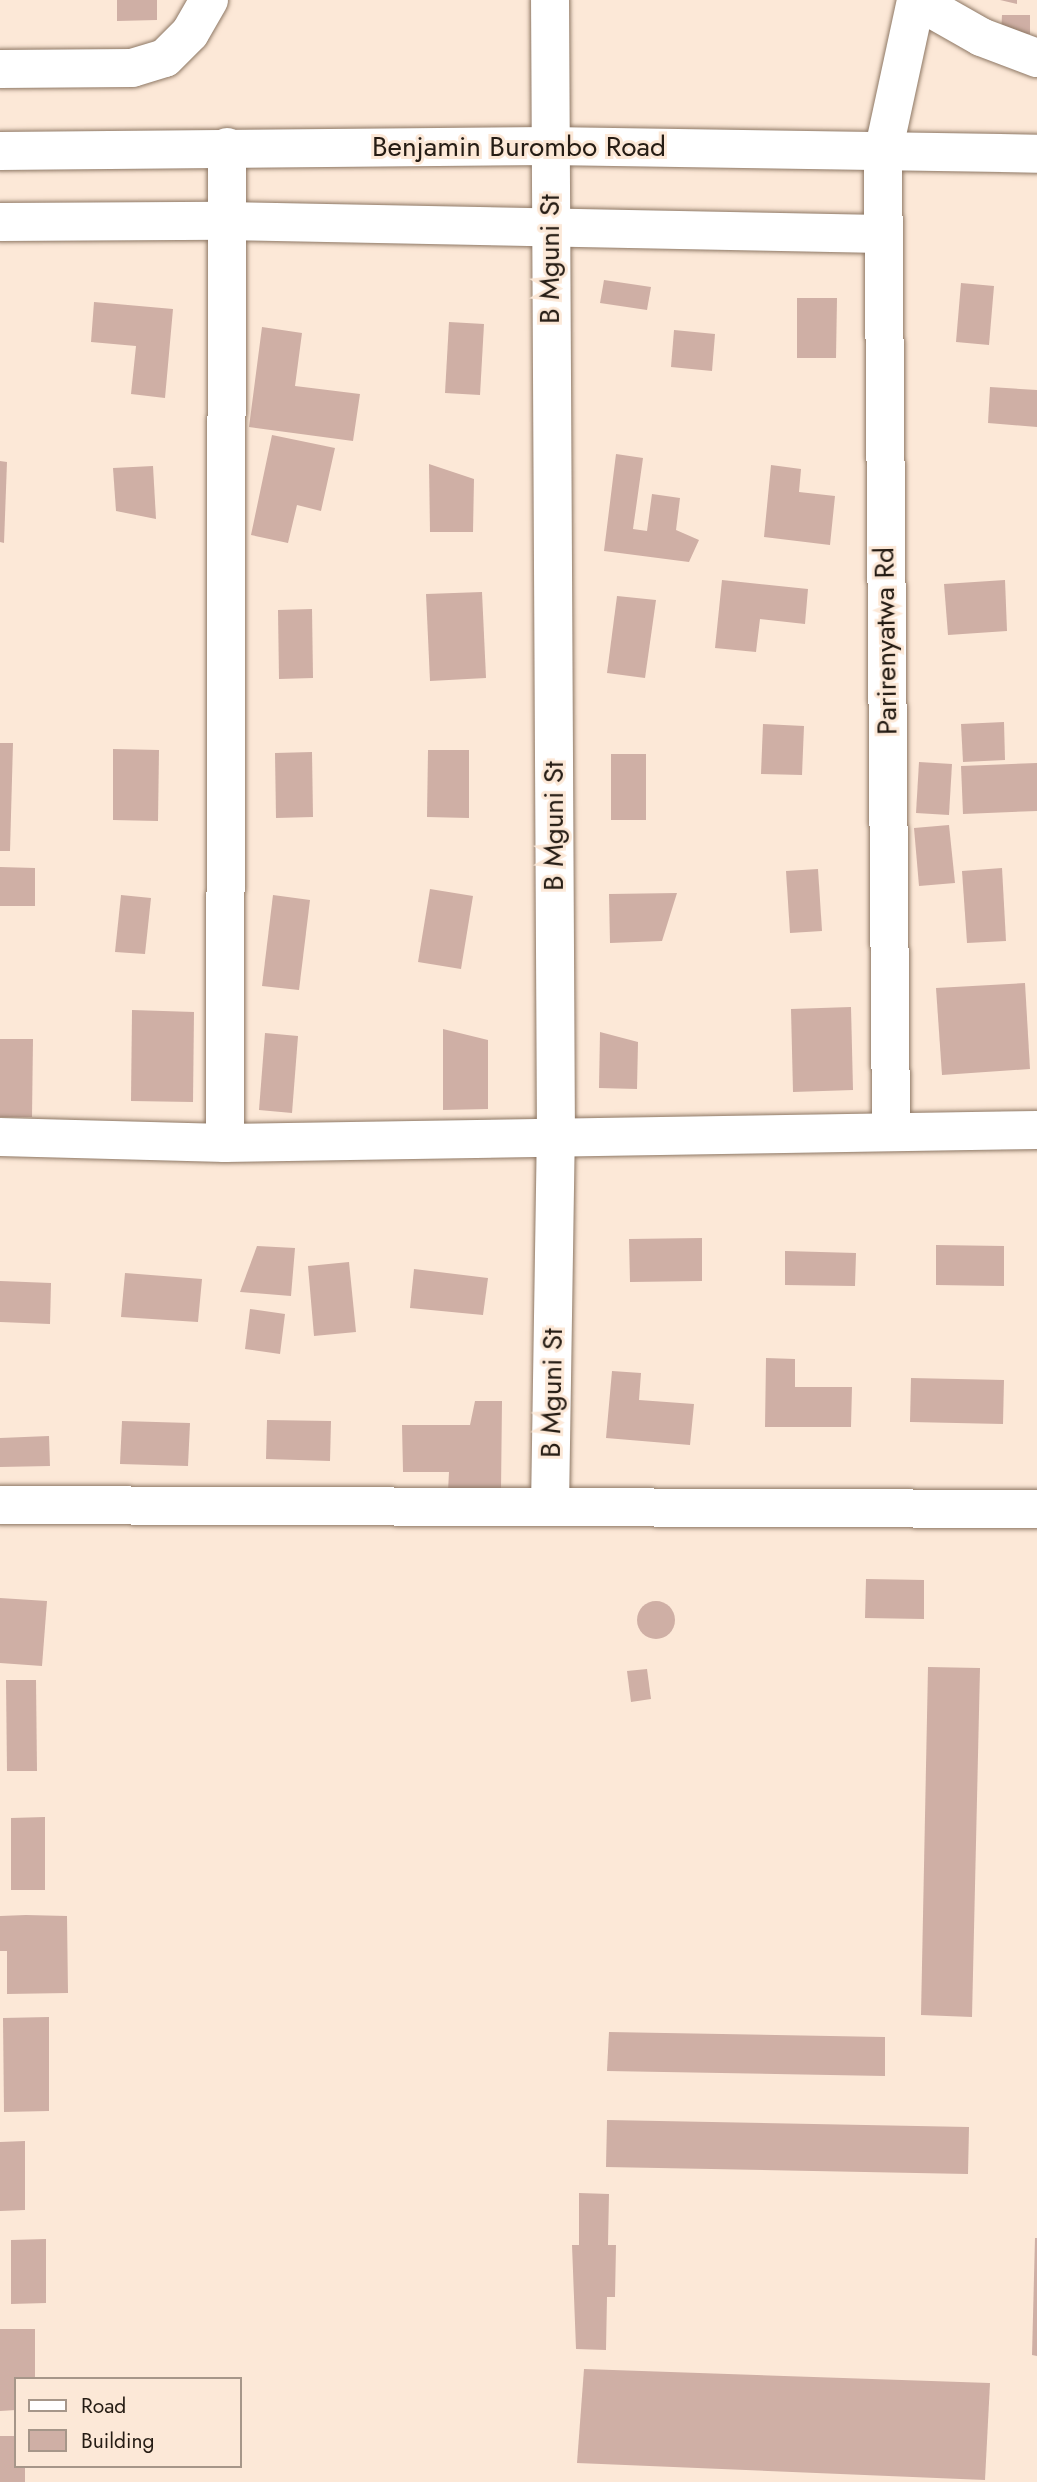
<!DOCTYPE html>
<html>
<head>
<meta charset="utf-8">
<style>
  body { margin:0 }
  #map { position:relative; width:1037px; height:2482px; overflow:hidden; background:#fce8d7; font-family:Jost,sans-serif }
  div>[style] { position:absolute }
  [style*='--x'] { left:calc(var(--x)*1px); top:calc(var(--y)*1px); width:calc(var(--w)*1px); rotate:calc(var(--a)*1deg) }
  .building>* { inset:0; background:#cfafa5 }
  .round { border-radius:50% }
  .roads { filter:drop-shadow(0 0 2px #8d7764) drop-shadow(0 0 2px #8d7764) }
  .minor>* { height:38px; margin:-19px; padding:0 19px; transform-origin:19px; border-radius:19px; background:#fff }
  span { translate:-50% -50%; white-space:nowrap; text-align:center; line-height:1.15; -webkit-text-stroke:6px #fce8d7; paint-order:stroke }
  .street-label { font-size:28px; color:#251c14 }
  .legend { position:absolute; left:14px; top:2377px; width:228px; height:91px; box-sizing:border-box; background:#fce8d7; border:2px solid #a69689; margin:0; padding:9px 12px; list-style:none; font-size:21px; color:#251c14 }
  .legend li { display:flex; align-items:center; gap:14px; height:35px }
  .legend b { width:35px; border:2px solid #a69689 }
</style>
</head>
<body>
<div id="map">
  <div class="building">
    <i style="clip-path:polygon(117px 0,157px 0,157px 20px,117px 21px)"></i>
    <i style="clip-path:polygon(1000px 0,1017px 0,1017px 4px)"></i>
    <i style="clip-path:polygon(1002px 15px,1030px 15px,1030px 34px,1001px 34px)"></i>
    <i style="clip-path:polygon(604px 280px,651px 287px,647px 310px,600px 303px)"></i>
    <i style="clip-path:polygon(961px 283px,994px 286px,989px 345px,956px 342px)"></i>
    <i style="clip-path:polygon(797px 298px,837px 298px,836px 358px,797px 358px)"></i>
    <i style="clip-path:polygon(94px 302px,173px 309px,165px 398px,131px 394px,136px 346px,91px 342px)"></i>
    <i style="clip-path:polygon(449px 322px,484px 324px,480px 395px,445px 393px)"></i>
    <i style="clip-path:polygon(262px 327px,302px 333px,295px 386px,360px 394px,353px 441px,249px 427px)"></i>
    <i style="clip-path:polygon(674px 330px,715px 334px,712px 371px,671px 367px)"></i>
    <i style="clip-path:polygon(990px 387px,1037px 390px,1037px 427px,988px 423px)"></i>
    <i style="clip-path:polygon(272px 435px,335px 448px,321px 511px,297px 505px,288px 543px,251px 535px)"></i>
    <i style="clip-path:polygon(616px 454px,643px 458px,633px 529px,647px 531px,652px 494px,680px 498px,676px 530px,699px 540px,689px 562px,604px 551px)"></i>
    <i style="clip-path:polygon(0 461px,7px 462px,4px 543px,0 542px)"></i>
    <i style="clip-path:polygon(429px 464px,474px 479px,473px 532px,430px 532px)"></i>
    <i style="clip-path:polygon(771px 465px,801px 469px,799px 492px,835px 496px,830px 545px,764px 537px)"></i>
    <i style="clip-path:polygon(153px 466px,156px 519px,116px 511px,113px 468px)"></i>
    <i style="clip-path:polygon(722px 580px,808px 589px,805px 624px,760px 619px,756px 652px,715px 648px)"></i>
    <i style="clip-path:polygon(1005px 580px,1007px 631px,948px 635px,944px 584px)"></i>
    <i style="clip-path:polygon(482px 592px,486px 678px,430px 681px,426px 594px)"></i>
    <i style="clip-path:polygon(617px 596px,656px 600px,645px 678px,607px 673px)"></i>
    <i style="clip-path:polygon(312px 609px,313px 678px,279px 679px,278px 610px)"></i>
    <i style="clip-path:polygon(1004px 722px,1005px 760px,963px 762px,961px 724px)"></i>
    <i style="clip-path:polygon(763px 724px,804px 726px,802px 775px,761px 774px)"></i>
    <i style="clip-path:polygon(0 743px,13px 743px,10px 851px,0 851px)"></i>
    <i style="clip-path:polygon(113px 749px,159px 750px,158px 821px,113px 820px)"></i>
    <i style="clip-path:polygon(428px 750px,469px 750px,469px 818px,427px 817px)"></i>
    <i style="clip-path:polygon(312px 752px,313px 817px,276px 818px,275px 753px)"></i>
    <i style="clip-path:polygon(611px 754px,646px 754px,646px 820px,611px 820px)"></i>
    <i style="clip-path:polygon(919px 762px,952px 764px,949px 815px,916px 813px)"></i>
    <i style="clip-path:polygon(1037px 763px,1037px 811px,963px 814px,961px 766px)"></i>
    <i style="clip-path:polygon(949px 825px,955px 883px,919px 886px,914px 828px)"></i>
    <i style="clip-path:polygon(0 867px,35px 868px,35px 906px,0 906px)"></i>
    <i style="clip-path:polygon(1002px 868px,1006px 941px,967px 943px,962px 871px)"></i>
    <i style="clip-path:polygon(818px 869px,822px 931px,790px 933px,786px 871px)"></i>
    <i style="clip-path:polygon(430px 889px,473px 896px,461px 969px,418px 962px)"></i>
    <i style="clip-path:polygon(677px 893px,662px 941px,610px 943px,609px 894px)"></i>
    <i style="clip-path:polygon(121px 895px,151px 898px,145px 954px,115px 952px)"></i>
    <i style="clip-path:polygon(273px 895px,310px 900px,299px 990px,262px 986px)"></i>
    <i style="clip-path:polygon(1025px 983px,1030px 1069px,942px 1075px,936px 988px)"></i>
    <i style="clip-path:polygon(851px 1007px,853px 1090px,793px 1092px,791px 1009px)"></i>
    <i style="clip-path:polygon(132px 1010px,194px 1012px,193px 1102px,131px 1101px)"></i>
    <i style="clip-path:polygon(443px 1029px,488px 1040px,488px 1109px,443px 1110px)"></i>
    <i style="clip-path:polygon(600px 1032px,638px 1042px,637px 1089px,599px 1088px)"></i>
    <i style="clip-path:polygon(265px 1033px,298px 1036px,292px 1113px,259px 1110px)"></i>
    <i style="clip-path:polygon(0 1039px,33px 1039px,32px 1117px,0 1117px)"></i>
    <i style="clip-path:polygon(702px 1238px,702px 1281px,630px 1282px,629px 1239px)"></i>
    <i style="clip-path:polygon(936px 1245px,1004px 1246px,1004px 1286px,936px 1285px)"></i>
    <i style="clip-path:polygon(257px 1246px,295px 1248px,291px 1296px,240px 1292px)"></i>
    <i style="clip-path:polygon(785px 1251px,856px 1253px,855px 1286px,785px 1285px)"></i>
    <i style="clip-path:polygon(349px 1262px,356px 1332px,314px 1336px,308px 1266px)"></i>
    <i style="clip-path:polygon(414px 1269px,488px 1278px,483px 1315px,410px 1308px)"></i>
    <i style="clip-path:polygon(125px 1273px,202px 1279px,198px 1322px,121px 1317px)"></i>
    <i style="clip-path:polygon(0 1281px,51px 1283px,50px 1324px,0 1322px)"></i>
    <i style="clip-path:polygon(250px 1309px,285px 1314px,280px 1354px,245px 1349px)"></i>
    <i style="clip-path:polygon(766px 1358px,795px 1359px,795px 1387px,852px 1387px,851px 1427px,765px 1427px)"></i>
    <i style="clip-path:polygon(612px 1371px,641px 1373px,639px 1400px,694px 1404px,690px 1445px,606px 1438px)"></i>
    <i style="clip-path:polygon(911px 1378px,1004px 1380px,1003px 1424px,910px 1422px)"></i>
    <i style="clip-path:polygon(475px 1401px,502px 1401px,501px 1491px,448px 1491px,449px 1472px,403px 1472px,402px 1425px,470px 1425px)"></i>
    <i style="clip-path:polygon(267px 1420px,331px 1421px,330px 1461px,266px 1459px)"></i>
    <i style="clip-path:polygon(122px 1421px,190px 1423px,188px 1466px,120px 1464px)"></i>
    <i style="clip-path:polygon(49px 1436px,50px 1466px,0 1467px,0 1438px)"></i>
    <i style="clip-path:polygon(866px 1579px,924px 1580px,924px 1619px,865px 1618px)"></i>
    <i style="clip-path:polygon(0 1598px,47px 1601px,42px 1666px,0 1663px)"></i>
    <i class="round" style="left:637px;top:1601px;width:38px;height:38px"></i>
    <i style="clip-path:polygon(928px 1667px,980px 1668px,972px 2017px,921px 2015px)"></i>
    <i style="clip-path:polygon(647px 1669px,651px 1699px,631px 1702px,627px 1671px)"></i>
    <i style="clip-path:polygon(6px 1680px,36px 1680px,37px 1771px,7px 1771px)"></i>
    <i style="clip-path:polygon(45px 1817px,45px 1890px,11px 1890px,11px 1818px)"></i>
    <i style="clip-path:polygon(26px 1915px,67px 1916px,68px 1993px,7px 1994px,7px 1951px,0 1951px,0 1916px)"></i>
    <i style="clip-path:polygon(49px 2017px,49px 2111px,4px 2112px,3px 2018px)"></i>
    <i style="clip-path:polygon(609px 2032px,885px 2037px,885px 2076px,607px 2071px)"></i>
    <i style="clip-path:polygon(607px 2120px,969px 2127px,968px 2174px,606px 2167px)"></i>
    <i style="clip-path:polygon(25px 2141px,25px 2210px,0 2211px,0 2142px)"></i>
    <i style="clip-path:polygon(579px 2193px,609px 2194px,608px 2245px,616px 2245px,615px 2297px,607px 2297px,606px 2350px,576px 2349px,572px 2245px,579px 2245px)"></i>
    <i style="clip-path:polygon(1035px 2238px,1037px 2238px,1037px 2356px,1032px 2355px)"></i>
    <i style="clip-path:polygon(46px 2239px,46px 2303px,11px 2304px,11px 2240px)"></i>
    <i style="clip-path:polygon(0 2329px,35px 2329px,35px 2379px,16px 2379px,16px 2410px,0 2411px)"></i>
    <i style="clip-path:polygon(584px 2369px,990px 2383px,985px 2480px,577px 2463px)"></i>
    <i style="clip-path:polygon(0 2436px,16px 2436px,16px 2466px,25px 2466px,25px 2482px,0 2482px)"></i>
  </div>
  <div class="roads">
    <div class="minor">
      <i style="--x:916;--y:0;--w:75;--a:29.6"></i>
      <i style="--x:981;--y:37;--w:60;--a:20.6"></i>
      <i style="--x:0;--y:69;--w:132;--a:-0.4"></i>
      <i style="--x:132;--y:68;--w:34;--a:-17"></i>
      <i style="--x:165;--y:58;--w:35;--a:-45"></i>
      <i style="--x:190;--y:33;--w:38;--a:-60"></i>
      <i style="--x:0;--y:151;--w:549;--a:-0.52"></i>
      <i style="--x:549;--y:146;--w:488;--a:0.9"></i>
      <i style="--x:0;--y:222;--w:225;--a:-0.3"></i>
      <i style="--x:225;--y:221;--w:657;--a:1.13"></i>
      <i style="--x:891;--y:1129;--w:976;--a:-90.47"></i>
      <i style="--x:883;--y:153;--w:157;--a:-77.8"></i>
      <i style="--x:0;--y:1137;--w:225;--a:1.5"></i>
      <i style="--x:225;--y:1143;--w:812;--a:-0.92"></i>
      <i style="--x:225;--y:1143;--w:996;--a:-89.88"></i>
      <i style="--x:0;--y:1505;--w:1037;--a:0.22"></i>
      <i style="--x:550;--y:1507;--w:367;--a:-89.1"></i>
      <i style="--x:556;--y:1140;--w:1140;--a:-90.3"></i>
    </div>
  </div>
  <div class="street-label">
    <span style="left:519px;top:147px">Benjamin Burombo Road</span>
    <span style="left:550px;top:259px;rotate:-90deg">B Mguni St</span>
    <span style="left:886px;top:641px;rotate:-91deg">Parirenyatwa Rd</span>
    <span style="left:554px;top:826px;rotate:-90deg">B Mguni St</span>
    <span style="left:552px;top:1393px;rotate:-89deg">B Mguni St</span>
  </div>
  <ul class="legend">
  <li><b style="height:9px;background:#fff"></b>Road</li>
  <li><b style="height:19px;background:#cfafa5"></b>Building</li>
  </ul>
</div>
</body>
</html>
